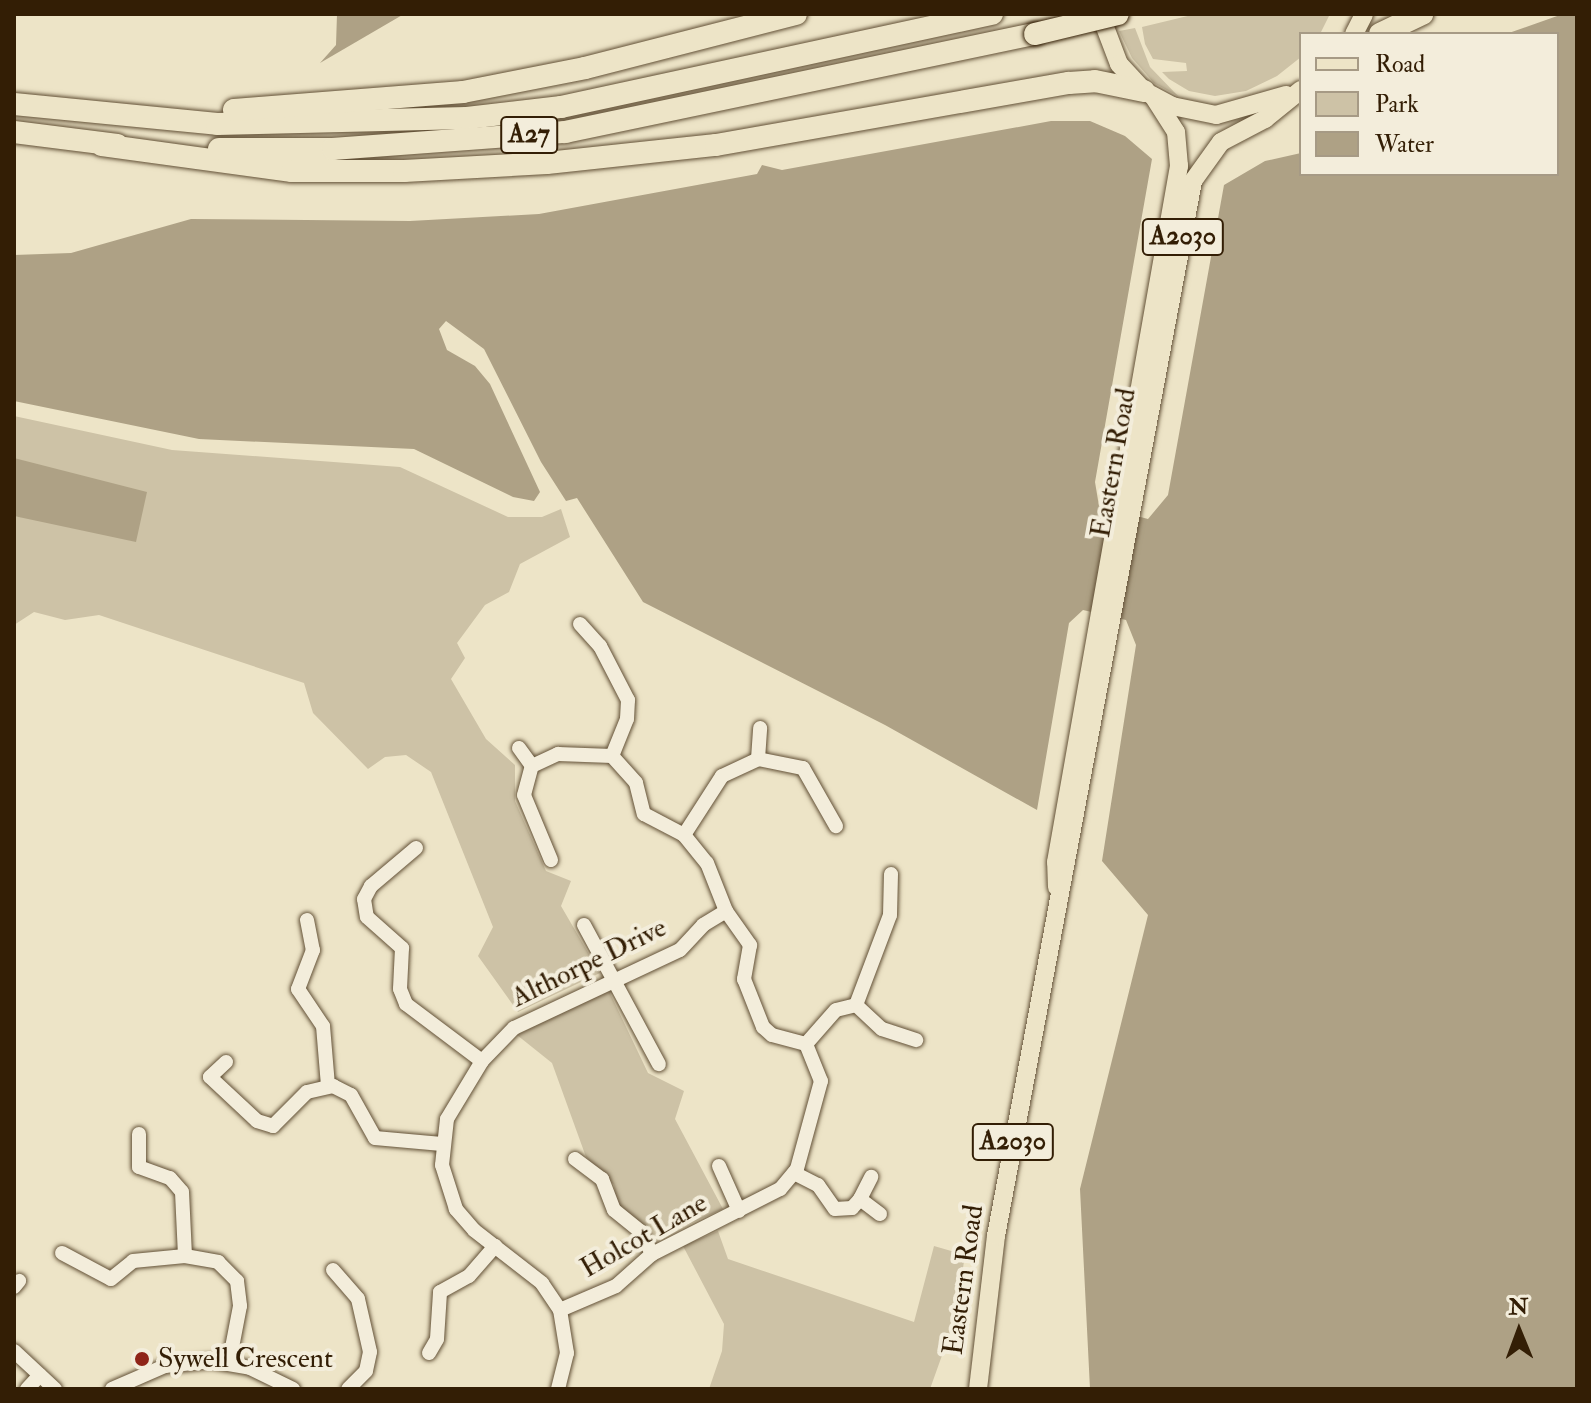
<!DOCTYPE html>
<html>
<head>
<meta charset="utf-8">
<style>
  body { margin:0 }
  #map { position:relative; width:1591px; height:1403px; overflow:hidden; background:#ede4c7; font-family:"IM FELL Double Pica",serif }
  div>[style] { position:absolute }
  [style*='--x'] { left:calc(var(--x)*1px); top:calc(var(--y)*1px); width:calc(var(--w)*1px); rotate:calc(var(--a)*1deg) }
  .green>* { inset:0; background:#cdc2a6 }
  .water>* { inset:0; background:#aea185 }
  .roads { filter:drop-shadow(0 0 2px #625036) drop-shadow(0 0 2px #625036) }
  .minor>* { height:14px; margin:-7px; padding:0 7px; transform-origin:7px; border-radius:7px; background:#f3eddb }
  .major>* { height:18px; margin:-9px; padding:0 9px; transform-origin:9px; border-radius:9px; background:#ede4c7 }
  .highway>* { height:22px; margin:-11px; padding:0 11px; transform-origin:11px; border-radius:11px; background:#ede4c7 }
  .bridges { filter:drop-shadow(0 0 2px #331e05) drop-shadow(0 0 2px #331e05) }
  .highway-bridge>* { height:22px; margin:-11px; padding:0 11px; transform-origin:11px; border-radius:11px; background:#ede4c7 }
  .dots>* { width:22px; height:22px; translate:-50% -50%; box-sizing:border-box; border:4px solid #f3eddb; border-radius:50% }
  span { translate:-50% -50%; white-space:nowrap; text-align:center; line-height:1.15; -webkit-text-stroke:8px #f3eddb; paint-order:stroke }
  .shield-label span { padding:2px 6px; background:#f3eddb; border:2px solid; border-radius:6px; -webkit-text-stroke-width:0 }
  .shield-label { font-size:26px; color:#331e05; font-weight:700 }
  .street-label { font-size:28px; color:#331e05 }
  .poi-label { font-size:28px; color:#331e05 }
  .left { translate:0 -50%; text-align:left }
  .frame { position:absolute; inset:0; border:16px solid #331e05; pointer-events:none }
  .legend { position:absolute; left:1299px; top:32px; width:260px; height:144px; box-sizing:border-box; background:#f3eddb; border:2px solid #a69a85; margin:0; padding:10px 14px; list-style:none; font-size:24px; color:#331e05 }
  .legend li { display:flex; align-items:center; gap:16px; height:40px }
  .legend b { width:40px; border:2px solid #a69a85 }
  .north { position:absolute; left:1479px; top:1291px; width:80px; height:80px; -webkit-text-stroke:6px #f3eddb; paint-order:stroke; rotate:359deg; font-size:22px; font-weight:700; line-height:32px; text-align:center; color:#331e05 }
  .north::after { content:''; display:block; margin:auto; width:28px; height:36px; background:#331e05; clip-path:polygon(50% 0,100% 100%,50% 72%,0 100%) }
</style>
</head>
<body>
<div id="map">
  <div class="green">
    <i style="clip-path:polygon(1196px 14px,1330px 14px,1320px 34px,1301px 34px,1301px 57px,1277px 76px,1246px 91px,1215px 96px,1189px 91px,1169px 79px,1162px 72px,1187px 71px,1186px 63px,1153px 59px,1145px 44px,1142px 27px)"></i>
    <i style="clip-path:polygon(1135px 28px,1150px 67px,1178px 96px,1154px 83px,1132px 58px,1119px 31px)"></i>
    <i style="clip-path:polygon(14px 416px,172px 450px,400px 467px,508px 517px,542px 517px,561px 509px,570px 537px,520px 564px,509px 592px,485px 605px,457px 643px,465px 658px,451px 679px,486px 739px,515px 765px,515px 801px,546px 871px,571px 881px,561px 906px,600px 973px,518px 1012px,478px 956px,493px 927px,431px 772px,406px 755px,385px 757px,368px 769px,313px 713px,304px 683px,99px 615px,65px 620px,34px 612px,14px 625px,14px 516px,26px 517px,14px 458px)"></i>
    <i style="clip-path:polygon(608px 989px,648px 1073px,684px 1091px,675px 1119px,723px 1209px,653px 1240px,616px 1205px,614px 1185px,586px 1157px,552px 1063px,517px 1035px)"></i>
    <i style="clip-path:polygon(718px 1231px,728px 1259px,914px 1322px,934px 1246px,965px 1255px,955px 1319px,930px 1389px,709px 1389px,722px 1351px,724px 1324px,683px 1246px)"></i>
  </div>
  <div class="water">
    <i style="clip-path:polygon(337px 14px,404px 14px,320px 63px,336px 45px)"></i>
    <i style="clip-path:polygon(1577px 14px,1577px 1389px,1090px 1389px,1080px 1189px,1148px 915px,1102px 861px,1136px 645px,1126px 620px,1083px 610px,1069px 623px,1037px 810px,885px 725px,643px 602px,577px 498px,566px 501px,541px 462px,484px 349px,446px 321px,439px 329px,447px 350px,475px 366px,490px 384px,540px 492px,534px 501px,513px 497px,414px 449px,199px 439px,14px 401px,14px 255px,71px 253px,191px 219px,410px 221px,539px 214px,757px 174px,762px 165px,782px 170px,1051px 121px,1090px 121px,1125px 136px,1152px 159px,1095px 482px,1099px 506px,1148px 519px,1168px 495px,1224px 185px,1265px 161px,1301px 153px,1301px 174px,1557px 174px,1557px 34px,1506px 34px,1560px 15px)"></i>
    <i style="clip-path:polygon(14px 458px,147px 492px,136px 542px,14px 516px)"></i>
  </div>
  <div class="roads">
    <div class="minor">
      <i style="--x:580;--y:624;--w:30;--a:48"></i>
      <i style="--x:600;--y:646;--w:61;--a:62.6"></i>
      <i style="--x:628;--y:700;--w:19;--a:93"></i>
      <i style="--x:627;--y:719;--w:40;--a:112"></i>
      <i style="--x:519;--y:748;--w:22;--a:54"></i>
      <i style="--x:758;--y:759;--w:31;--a:-86"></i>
      <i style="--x:684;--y:835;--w:70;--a:-57.2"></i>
      <i style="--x:722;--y:776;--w:40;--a:-25"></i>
      <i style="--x:758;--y:759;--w:46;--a:11.3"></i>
      <i style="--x:803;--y:768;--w:67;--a:60.4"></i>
      <i style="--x:416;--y:848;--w:59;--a:139.8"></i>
      <i style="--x:371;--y:886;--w:15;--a:118"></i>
      <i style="--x:364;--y:899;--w:18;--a:81"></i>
      <i style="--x:367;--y:917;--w:47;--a:41.5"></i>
      <i style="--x:402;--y:948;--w:41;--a:92.8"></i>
      <i style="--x:400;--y:989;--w:16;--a:68"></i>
      <i style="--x:406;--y:1004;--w:95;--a:36.9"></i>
      <i style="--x:551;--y:860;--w:70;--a:-112.6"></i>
      <i style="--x:524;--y:795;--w:30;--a:-75"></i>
      <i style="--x:532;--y:766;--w:29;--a:-25"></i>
      <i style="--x:558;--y:754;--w:54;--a:2.1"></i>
      <i style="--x:612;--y:756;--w:36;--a:48"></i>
      <i style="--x:636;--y:783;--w:32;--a:76"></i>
      <i style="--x:644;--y:814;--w:45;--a:27.7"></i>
      <i style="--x:684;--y:835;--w:36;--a:51"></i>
      <i style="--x:707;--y:863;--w:52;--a:68.4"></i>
      <i style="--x:726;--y:911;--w:42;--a:54.8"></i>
      <i style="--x:750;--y:945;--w:35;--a:100"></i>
      <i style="--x:744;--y:979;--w:52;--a:68.4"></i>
      <i style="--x:763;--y:1027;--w:12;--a:42"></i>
      <i style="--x:772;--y:1035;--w:35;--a:15"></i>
      <i style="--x:806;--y:1044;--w:40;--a:68"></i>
      <i style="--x:821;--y:1081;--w:91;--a:105.3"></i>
      <i style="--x:797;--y:1169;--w:26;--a:130"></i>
      <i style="--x:780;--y:1189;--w:144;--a:153.1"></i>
      <i style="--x:652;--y:1254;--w:48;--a:138.4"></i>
      <i style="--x:616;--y:1286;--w:61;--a:156.8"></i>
      <i style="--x:307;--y:920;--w:31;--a:79"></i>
      <i style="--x:313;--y:950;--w:42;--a:111"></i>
      <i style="--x:298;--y:989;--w:45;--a:56"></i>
      <i style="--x:323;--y:1026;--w:60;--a:85.2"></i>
      <i style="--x:584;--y:925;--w:158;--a:61.7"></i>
      <i style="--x:856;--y:1005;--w:96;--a:-69.3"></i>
      <i style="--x:890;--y:915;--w:41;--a:-88.6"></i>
      <i style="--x:806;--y:1044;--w:45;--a:-48.6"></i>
      <i style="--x:836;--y:1010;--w:21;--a:-14"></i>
      <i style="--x:856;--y:1005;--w:35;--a:43"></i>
      <i style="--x:882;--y:1029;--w:36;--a:18"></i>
      <i style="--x:226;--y:1062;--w:22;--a:137"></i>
      <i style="--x:210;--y:1077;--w:64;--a:43.1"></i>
      <i style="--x:257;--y:1121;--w:17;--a:17"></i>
      <i style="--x:273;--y:1126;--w:48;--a:-45"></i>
      <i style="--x:307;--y:1092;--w:27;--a:-13"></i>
      <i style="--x:333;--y:1086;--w:20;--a:27"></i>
      <i style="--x:351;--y:1095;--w:49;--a:60.8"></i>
      <i style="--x:375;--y:1138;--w:67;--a:5.1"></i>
      <i style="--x:139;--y:1134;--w:33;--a:90"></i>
      <i style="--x:139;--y:1167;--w:33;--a:20"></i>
      <i style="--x:170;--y:1178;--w:18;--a:49"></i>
      <i style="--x:182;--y:1192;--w:64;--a:87.3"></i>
      <i style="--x:185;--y:1256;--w:34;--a:10"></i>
      <i style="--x:218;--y:1262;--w:27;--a:45"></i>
      <i style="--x:237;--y:1281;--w:25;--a:83"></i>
      <i style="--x:240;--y:1306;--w:58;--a:100.9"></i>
      <i style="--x:575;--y:1159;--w:34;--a:37"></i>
      <i style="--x:602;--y:1179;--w:33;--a:69"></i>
      <i style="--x:614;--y:1210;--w:33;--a:39"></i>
      <i style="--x:640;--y:1231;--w:26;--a:62"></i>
      <i style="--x:719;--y:1166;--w:49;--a:66"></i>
      <i style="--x:794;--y:1173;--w:27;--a:27"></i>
      <i style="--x:818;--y:1185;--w:29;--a:55"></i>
      <i style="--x:835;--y:1209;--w:17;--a:-3"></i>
      <i style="--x:852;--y:1208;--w:12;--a:-48"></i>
      <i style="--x:860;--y:1199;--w:25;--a:37"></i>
      <i style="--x:860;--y:1199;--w:25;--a:-63"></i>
      <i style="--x:62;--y:1253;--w:55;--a:28"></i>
      <i style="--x:111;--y:1279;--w:28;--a:-39"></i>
      <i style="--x:133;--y:1261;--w:52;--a:-5.5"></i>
      <i style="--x:333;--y:1270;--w:38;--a:49"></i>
      <i style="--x:358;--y:1299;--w:54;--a:77.2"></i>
      <i style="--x:370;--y:1352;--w:19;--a:102"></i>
      <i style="--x:366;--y:1371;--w:25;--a:135"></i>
      <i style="--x:14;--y:1287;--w:8;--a:-50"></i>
      <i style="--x:14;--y:1351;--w:56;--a:42.8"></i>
      <i style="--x:429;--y:1353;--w:16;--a:-60"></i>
      <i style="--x:437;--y:1339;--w:47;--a:-86.3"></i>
      <i style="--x:440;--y:1292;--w:33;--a:-29"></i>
      <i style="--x:469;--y:1276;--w:40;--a:-49"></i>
      <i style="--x:27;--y:1389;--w:19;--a:-47"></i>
      <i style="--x:112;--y:1389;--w:58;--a:-23.5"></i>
      <i style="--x:165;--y:1366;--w:46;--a:-6.2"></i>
      <i style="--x:211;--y:1361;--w:40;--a:10"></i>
      <i style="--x:250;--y:1368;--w:48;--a:26"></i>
      <i style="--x:558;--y:1389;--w:37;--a:-76"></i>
      <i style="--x:567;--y:1353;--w:44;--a:-99.2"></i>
      <i style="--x:560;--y:1310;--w:32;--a:-124"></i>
      <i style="--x:542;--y:1283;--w:86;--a:-142.1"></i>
      <i style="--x:474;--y:1230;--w:28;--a:-131"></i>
      <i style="--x:456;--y:1209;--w:46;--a:-107.7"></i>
      <i style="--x:442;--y:1165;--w:46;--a:-83.8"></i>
      <i style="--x:447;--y:1119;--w:68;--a:-58.9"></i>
      <i style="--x:482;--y:1061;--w:46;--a:-45.9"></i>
      <i style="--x:514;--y:1028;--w:183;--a:-25.2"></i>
      <i style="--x:680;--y:950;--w:34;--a:-47"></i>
      <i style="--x:703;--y:925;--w:27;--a:-31"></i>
    </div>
    <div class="major">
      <i style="--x:1100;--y:14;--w:53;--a:69.2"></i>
      <i style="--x:1119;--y:64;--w:37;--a:47"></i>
      <i style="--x:1144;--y:91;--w:32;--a:28"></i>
      <i style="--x:1172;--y:106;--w:45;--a:11.6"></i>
      <i style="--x:1216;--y:115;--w:73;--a:-15.9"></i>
      <i style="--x:1354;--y:34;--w:22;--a:-63"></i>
      <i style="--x:1057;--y:887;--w:25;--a:-92"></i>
      <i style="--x:1056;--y:862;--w:707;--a:-79.98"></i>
      <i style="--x:1179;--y:166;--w:34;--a:-95"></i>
      <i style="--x:1176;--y:132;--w:43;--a:-122.6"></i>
      <i style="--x:978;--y:1389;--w:154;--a:-83.3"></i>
      <i style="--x:996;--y:1236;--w:1073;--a:-79.42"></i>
      <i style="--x:1193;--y:181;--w:48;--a:-54.3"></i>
      <i style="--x:1221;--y:142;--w:50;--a:-27.6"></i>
      <i style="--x:1265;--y:119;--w:46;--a:-38.9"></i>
    </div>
    <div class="highway">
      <i style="--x:1380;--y:34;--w:47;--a:-25.5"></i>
      <i style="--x:14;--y:104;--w:204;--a:5.6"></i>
      <i style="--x:217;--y:124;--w:250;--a:-1.4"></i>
      <i style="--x:467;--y:118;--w:95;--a:-6.7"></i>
      <i style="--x:561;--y:107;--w:441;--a:-12.2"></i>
      <i style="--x:234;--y:110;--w:230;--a:-4.5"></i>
      <i style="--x:463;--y:92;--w:124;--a:-11.1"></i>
      <i style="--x:585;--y:68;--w:218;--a:-14.4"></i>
      <i style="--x:14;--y:132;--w:104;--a:7.2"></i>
      <i style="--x:102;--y:145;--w:192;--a:7.8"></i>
      <i style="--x:292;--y:171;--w:112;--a:0"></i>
      <i style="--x:404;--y:171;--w:143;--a:-3.2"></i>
      <i style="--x:547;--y:163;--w:170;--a:-6.1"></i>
      <i style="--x:716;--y:145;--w:358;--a:-10"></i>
      <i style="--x:1069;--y:83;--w:26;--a:-4"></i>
      <i style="--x:1095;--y:81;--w:50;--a:11.5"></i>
      <i style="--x:219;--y:149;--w:114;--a:0"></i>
      <i style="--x:333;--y:149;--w:233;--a:-4.2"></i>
      <i style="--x:565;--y:132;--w:480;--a:-11.8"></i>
    </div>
  </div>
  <div class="bridges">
    <div class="highway-bridge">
      <i style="--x:1035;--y:34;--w:85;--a:-13.5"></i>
    </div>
  </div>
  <div class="dots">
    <i style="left:142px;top:1359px;background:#8f2418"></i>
  </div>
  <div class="shield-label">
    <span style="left:529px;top:135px">A27</span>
    <span style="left:1183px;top:237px">A2030</span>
    <span style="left:1013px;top:1142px">A2030</span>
  </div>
  <div class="street-label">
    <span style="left:1114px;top:463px;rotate:-80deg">Eastern Road</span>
    <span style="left:589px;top:963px;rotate:-26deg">Althorpe Drive</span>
    <span style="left:644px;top:1236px;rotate:-30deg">Holcot Lane</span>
    <span style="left:964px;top:1280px;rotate:-82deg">Eastern Road</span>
  </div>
  <div class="poi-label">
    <span class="left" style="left:158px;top:1359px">Sywell Crescent</span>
  </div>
  <div class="frame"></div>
  <ul class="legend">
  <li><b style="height:10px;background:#ede4c7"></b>Road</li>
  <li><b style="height:22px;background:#cdc2a6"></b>Park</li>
  <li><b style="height:22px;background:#aea185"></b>Water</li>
  </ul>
  <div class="north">N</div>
</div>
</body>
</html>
